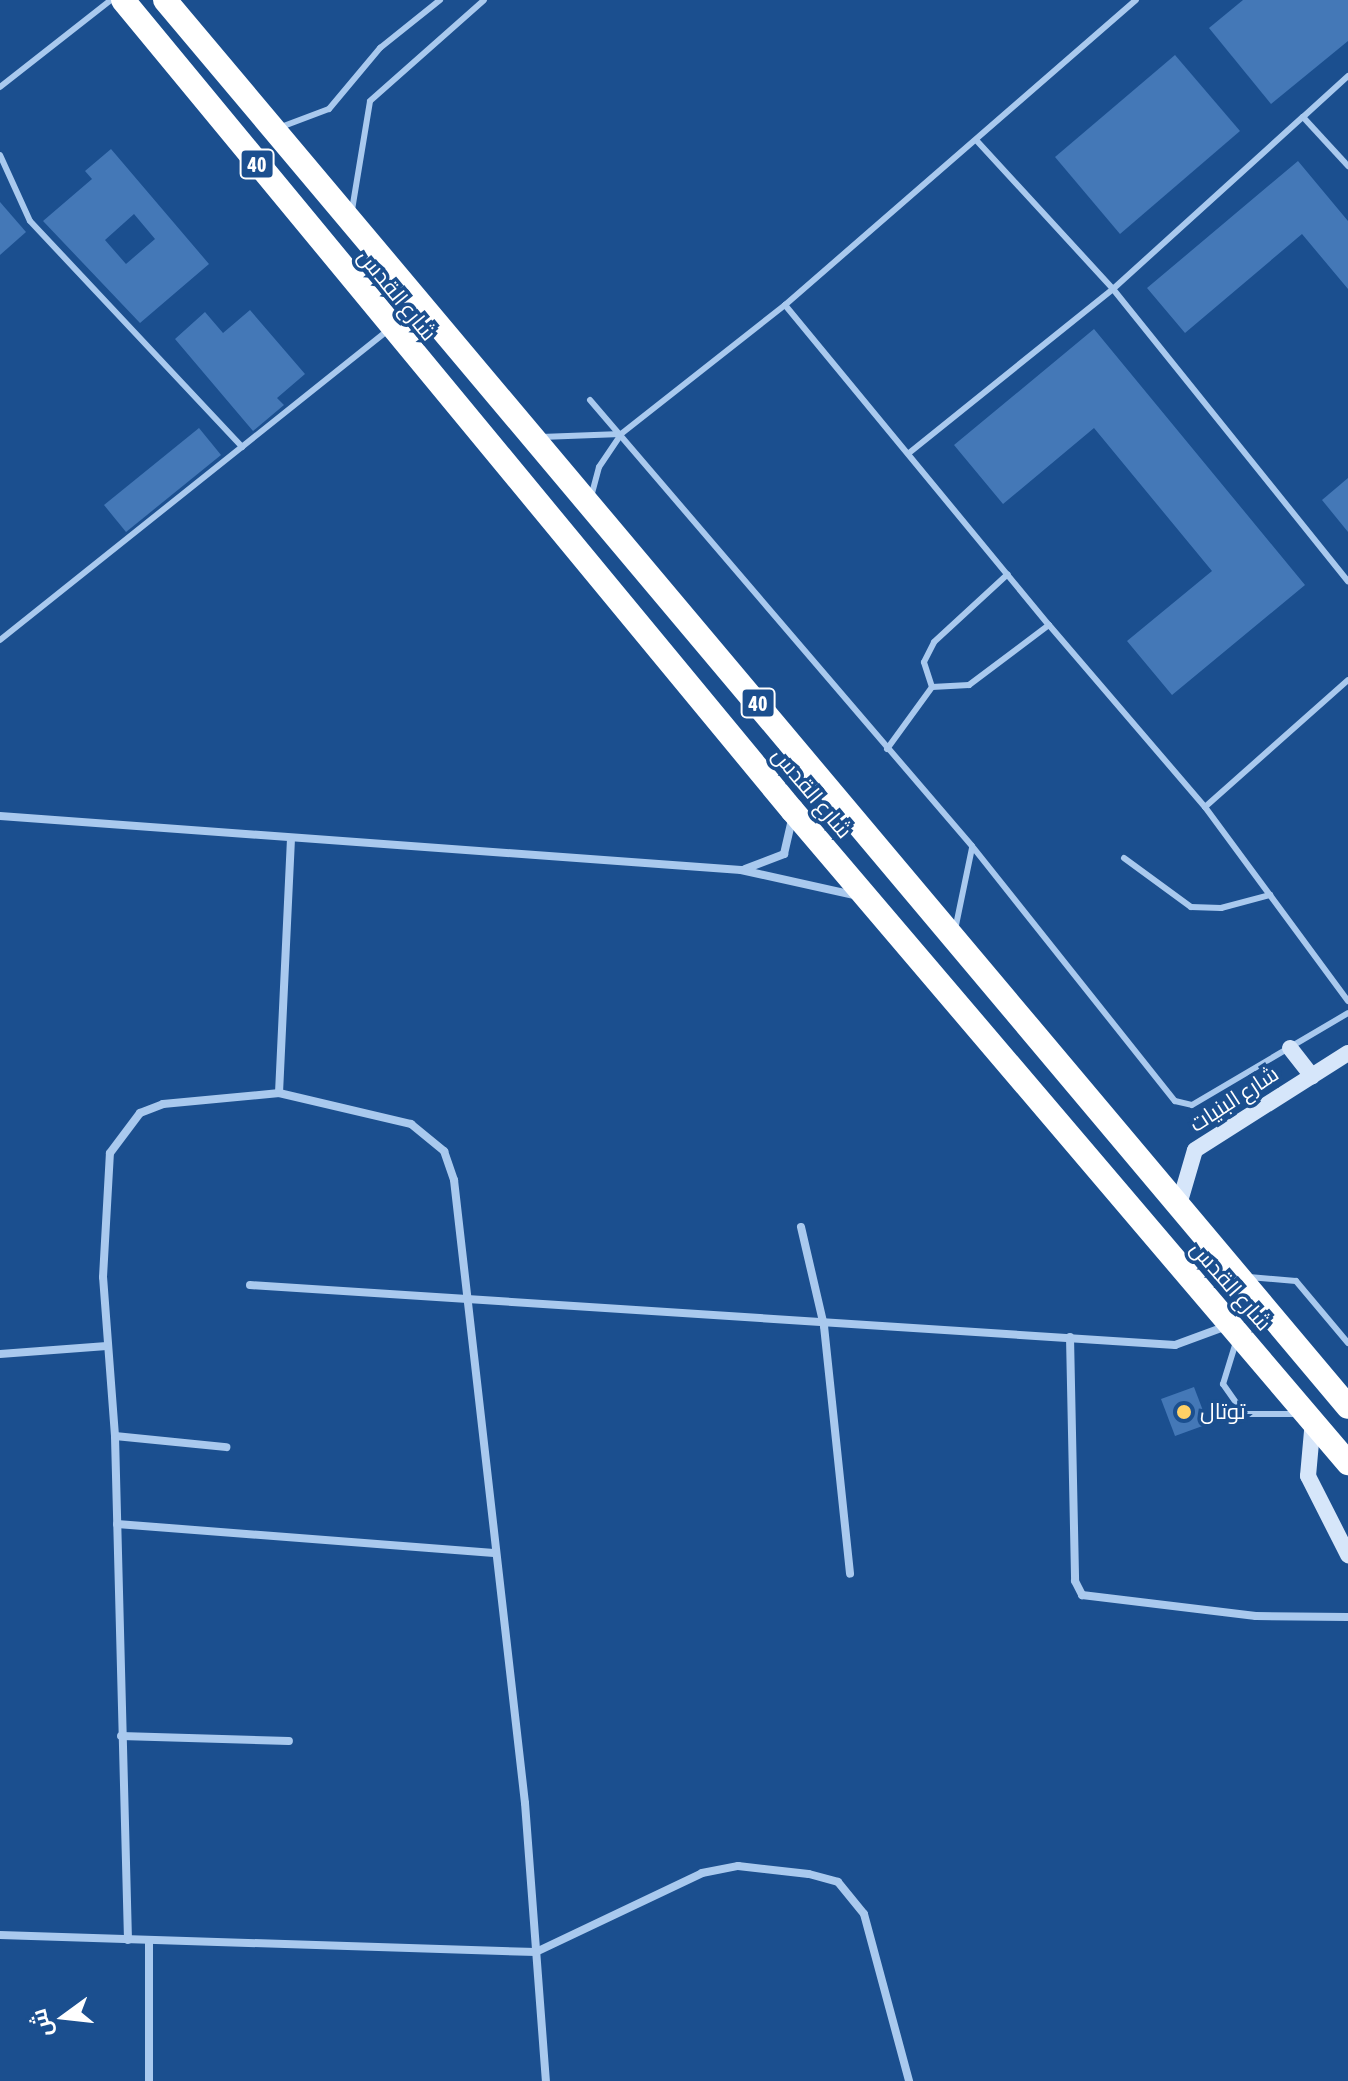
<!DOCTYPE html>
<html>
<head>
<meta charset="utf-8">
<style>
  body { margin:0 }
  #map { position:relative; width:1348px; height:2081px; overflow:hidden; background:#1b4f8f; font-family:"Asap Condensed",Cairo,sans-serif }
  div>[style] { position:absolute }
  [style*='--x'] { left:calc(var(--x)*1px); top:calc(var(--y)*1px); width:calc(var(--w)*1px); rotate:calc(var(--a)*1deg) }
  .building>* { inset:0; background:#4478b7 }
  .lane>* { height:6px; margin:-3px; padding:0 3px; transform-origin:3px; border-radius:3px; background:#a9c9ee }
  .street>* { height:8px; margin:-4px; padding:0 4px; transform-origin:4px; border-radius:4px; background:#a9c9ee }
  .secondary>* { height:16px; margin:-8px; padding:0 8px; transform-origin:8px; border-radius:8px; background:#d6e6fa }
  .highway>* { height:24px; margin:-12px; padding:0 12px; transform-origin:12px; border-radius:12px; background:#fff }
  .dots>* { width:22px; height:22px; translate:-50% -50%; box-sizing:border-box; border:4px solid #1b4f8f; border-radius:50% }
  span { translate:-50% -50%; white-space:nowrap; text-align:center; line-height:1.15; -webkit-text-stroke:7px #1b4f8f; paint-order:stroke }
  .shield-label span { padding:2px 6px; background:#1b4f8f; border:2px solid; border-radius:6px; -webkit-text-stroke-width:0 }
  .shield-label { font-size:20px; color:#fff; font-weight:700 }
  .street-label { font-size:22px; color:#fff }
  .poi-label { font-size:22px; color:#fff }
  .left { translate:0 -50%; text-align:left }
  .north { position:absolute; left:24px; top:1977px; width:80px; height:80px; -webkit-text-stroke:6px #1b4f8f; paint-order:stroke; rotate:255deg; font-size:22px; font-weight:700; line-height:32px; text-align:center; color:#fff }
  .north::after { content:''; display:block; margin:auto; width:28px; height:36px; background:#fff; clip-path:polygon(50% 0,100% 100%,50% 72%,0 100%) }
</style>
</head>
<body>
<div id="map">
  <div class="building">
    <i style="clip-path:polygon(1243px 0,1348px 0,1348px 41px,1271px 104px,1209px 28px)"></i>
    <i style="clip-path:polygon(1175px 55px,1240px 131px,1120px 234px,1055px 157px)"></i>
    <i style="clip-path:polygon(evenodd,111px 149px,209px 264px,140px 323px,43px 221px,92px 179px,85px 171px,111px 149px,134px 214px,155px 239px,126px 264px,105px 240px,134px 214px)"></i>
    <i style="clip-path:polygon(1298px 161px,1348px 221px,1348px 289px,1302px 234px,1185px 333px,1147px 288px)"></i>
    <i style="clip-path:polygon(0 202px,26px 232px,0 255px)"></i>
    <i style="clip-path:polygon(250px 310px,305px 374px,277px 398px,284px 405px,253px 431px,175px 339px,205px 312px,223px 333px)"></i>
    <i style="clip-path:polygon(1094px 329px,1305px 585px,1172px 695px,1127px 641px,1212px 571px,1094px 428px,1003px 504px,954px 445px)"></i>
    <i style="clip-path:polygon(199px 428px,221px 455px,126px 532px,104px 505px)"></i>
    <i style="clip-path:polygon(1348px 478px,1348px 532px,1322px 500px)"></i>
    <i style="clip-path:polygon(1194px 1387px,1208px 1424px,1175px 1436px,1161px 1399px)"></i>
  </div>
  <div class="lane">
    <i style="--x:0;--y:87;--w:141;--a:-38.1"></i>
    <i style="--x:1303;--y:117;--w:61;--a:-42.3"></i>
    <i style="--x:281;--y:127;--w:51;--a:-20.6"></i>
    <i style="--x:329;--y:109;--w:80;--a:-50.1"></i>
    <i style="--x:380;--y:48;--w:77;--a:-38.7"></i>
    <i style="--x:977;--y:141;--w:201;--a:47.4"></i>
    <i style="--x:1113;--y:289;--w:375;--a:51.2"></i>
    <i style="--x:0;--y:155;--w:72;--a:65.6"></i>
    <i style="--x:30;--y:221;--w:310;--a:46.8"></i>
    <i style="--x:352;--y:210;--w:110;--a:-80.6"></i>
    <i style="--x:370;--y:101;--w:152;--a:-41.5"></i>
    <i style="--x:785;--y:305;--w:415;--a:50.5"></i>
    <i style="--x:590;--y:400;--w:587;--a:49.42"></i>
    <i style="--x:972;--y:846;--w:326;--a:51.5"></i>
    <i style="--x:1175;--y:1101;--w:17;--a:13"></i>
    <i style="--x:1192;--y:1105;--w:181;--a:-30.5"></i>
    <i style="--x:541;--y:437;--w:80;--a:-2.1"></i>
    <i style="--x:909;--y:453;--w:262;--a:-38.8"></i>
    <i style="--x:1113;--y:289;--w:256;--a:-42.2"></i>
    <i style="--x:1303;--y:117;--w:67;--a:47.4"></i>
    <i style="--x:591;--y:497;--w:31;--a:-75"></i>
    <i style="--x:599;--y:467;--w:40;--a:-56"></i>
    <i style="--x:621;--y:434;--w:209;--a:-38.2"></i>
    <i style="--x:785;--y:305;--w:465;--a:-41"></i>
    <i style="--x:0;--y:640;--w:497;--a:-38.6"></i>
    <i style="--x:932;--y:687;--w:26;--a:-108"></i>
    <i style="--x:924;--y:662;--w:22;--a:-63"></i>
    <i style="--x:934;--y:642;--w:100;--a:-42.6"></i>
    <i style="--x:887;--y:749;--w:77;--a:-54"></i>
    <i style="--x:932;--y:687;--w:37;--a:-3"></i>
    <i style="--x:969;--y:685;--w:100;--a:-36.9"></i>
    <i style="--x:1049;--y:625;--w:240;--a:49.4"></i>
    <i style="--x:1205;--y:807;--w:241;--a:53.6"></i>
    <i style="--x:1205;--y:807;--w:191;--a:-41.6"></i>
    <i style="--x:1124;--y:858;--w:83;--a:36.2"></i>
    <i style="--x:1191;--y:907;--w:30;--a:2"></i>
    <i style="--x:1221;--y:908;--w:51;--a:-14.9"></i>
    <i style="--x:955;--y:930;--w:84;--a:-78.3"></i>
    <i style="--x:1249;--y:1277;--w:47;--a:4.9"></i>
    <i style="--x:1296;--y:1281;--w:81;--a:50"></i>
    <i style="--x:1236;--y:1342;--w:44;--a:107.2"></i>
    <i style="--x:1223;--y:1384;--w:37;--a:55"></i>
    <i style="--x:1244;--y:1414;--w:52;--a:0"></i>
  </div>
  <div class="street">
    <i style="--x:0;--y:816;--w:743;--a:4.17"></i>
    <i style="--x:741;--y:870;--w:116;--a:12.5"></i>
    <i style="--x:745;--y:869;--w:42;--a:-21"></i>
    <i style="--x:784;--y:854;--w:36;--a:-77"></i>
    <i style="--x:279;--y:1093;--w:252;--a:-87.3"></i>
    <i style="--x:801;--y:1227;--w:102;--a:76.9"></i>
    <i style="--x:824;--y:1326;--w:249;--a:84"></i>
    <i style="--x:250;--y:1285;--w:927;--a:3.71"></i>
    <i style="--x:1175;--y:1345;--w:55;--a:-20.1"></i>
    <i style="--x:1070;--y:1337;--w:244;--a:88.8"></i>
    <i style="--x:1075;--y:1581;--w:16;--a:63"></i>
    <i style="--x:1082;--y:1595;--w:175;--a:6.9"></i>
    <i style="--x:1256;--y:1616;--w:92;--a:0.6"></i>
    <i style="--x:0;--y:1354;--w:107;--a:-4.3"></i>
    <i style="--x:115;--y:1436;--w:112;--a:5.7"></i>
    <i style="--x:117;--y:1524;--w:378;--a:4.4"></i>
    <i style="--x:121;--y:1736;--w:168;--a:1.7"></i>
    <i style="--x:0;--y:1935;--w:536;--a:1.82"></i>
    <i style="--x:536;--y:1952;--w:184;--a:-25.4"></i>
    <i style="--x:702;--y:1873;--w:37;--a:-11"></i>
    <i style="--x:738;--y:1866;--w:71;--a:6.4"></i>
    <i style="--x:809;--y:1874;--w:30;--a:15"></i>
    <i style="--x:838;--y:1882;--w:41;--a:50.9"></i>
    <i style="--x:864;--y:1914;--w:173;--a:74.9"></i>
    <i style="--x:128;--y:1940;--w:504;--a:-91.48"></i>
    <i style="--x:115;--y:1436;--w:159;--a:-94.3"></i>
    <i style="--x:103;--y:1277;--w:124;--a:-86.8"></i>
    <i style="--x:110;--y:1153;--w:50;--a:-53.1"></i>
    <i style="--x:140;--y:1113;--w:25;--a:-21"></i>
    <i style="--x:163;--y:1104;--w:117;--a:-5.4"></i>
    <i style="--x:279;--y:1093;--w:136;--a:13.2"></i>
    <i style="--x:411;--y:1124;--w:43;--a:39.3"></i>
    <i style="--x:444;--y:1151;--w:31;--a:71"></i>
    <i style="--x:454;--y:1180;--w:627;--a:83.5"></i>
    <i style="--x:525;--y:1803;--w:279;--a:85.7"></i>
    <i style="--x:149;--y:2081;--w:140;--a:-90"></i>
  </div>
  <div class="secondary">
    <i style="--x:1290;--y:1048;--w:36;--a:52"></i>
    <i style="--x:1178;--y:1208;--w:60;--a:-73.7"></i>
    <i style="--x:1195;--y:1150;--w:181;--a:-32.4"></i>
    <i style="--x:1313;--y:1420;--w:56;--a:95.1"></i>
    <i style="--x:1308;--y:1476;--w:89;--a:63.1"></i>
  </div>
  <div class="highway">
    <i style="--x:123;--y:0;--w:1051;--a:50.45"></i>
    <i style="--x:792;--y:810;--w:858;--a:49.59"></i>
    <i style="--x:165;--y:0;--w:1838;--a:49.94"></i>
  </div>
  <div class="dots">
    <i style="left:1184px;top:1412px;background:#ffd166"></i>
  </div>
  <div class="shield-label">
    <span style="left:257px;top:164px">40</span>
    <span style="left:758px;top:703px">40</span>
  </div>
  <div class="street-label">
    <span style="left:397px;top:295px;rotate:51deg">شارع القدس</span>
    <span style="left:812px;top:793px;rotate:50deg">شارع القدس</span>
    <span style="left:1234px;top:1099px;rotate:-33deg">شارع البنيات</span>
    <span style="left:1231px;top:1286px;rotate:49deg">شارع القدس</span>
  </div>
  <div class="poi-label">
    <span class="left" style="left:1200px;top:1412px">توتال</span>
  </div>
  <div class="north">ش</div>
</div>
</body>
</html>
